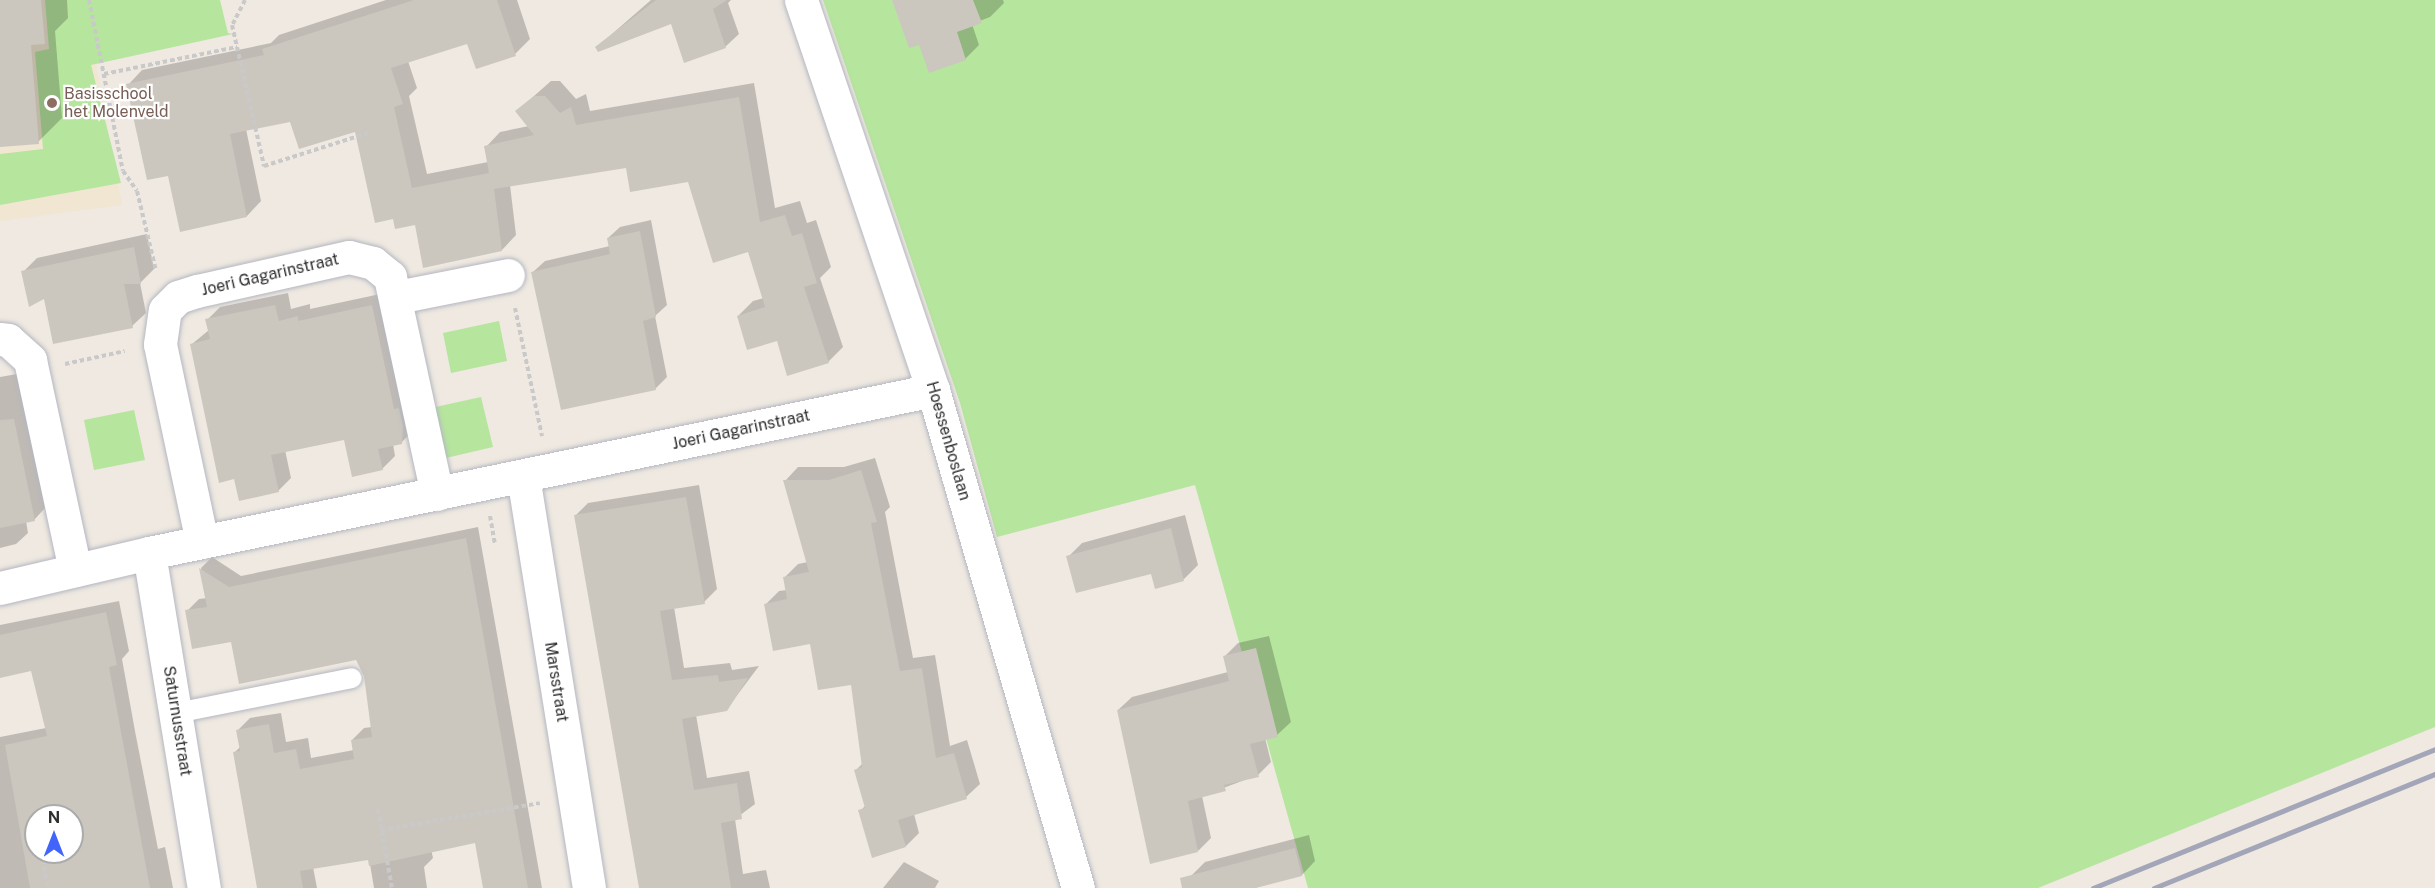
<!DOCTYPE html>
<html>
<head>
<meta charset="utf-8">
<style>
  body { margin:0 }
  #map { position:relative; width:2435px; height:888px; overflow:hidden; background:#efe9e1; font-family:"Public Sans",sans-serif }
  div>[style] { position:absolute }
  [style*='--x'] { left:calc(var(--x)*1px); top:calc(var(--y)*1px); width:calc(var(--w)*1px); rotate:calc(var(--a)*1deg) }
  .education>* { inset:0; background:#f0e6d1 }
  .green>* { inset:0; background:#b6e59e }
  .shadow>* { inset:0; background:#0003 }
  .building>* { inset:0; background:#cbc7bf }
  .path>* { height:4px; margin-top:-2px; transform-origin:0; background:repeating-linear-gradient(90deg,#c9c9c9 0 4.5px,transparent 0 7.5px) }
  .roads { filter:drop-shadow(0 0 2px #b4b7c1) drop-shadow(0 0 2px #b4b7c1) }
  .service>* { height:20px; margin:-10px; padding:0 10px; transform-origin:10px; border-radius:10px; background:#fff }
  .minor>* { height:33px; margin:-16.5px; padding:0 16.5px; transform-origin:16.5px; border-radius:16.5px; background:#fff }
  .rail>* { height:4.5px; margin:-2.25px; padding:0 2.25px; transform-origin:2.25px; border-radius:2.25px; background:#a3a6b8 }
  .dots>* { width:16px; height:16px; translate:-50% -50%; box-sizing:border-box; border:3px solid #fff; border-radius:50% }
  span { translate:-50% -50%; white-space:nowrap; text-align:center; line-height:1.15; -webkit-text-stroke:4.5px #fff; paint-order:stroke }
  .education-label { font-size:16px; color:#785e54 }
  .left { translate:0 -50%; text-align:left }
  .street-label { font-size:16px; color:#2e2e2e }
  .north { position:absolute; left:24px; top:804px; width:60px; height:60px; box-sizing:border-box; background:#fff; border:2px solid #ababab; border-radius:50%; rotate:0deg; font-size:16px; font-weight:700; line-height:24px; text-align:center; color:#2e2e2e }
  .north::after { content:''; display:block; margin:auto; width:21px; height:27px; background:#4264fb; clip-path:polygon(50% 0,100% 100%,50% 72%,0 100%) }
</style>
</head>
<body>
<div id="map">
  <div class="education">
    <i style="clip-path:polygon(0 0,84px 0,122px 205px,0 221px)"></i>
  </div>
  <div class="green">
    <i style="clip-path:polygon(45px 0,220px 0,228px 33px,233px 34px,91px 65px,121px 183px,0 205px,0 154px,43px 149px,35px 52px,49px 49px)"></i>
    <i style="clip-path:polygon(823px 0,2435px 0,2435px 727px,2038px 888px,1308px 888px,1195px 485px,997px 537px,960px 403px)"></i>
    <i style="clip-path:polygon(499px 321px,507px 361px,451px 373px,443px 333px)"></i>
    <i style="clip-path:polygon(481px 397px,493px 447px,446px 458px,431px 408px)"></i>
    <i style="clip-path:polygon(134px 410px,145px 460px,94px 470px,84px 420px)"></i>
  </div>
  <div class="shadow">
    <i style="clip-path:polygon(0 0,67px 0,68px 18px,55px 31px,62px 118px,38px 142px,0 145px)"></i>
    <i style="clip-path:polygon(386px 0,517px 0,530px 39px,515px 54px,468px 42px,408px 61px,417px 88px,409px 96px,427px 174px,488px 162px,486px 147px,500px 132px,529px 126px,517px 111px,551px 81px,560px 81px,576px 99px,586px 94px,590px 111px,754px 83px,775px 208px,800px 201px,807px 223px,816px 220px,831px 267px,820px 278px,843px 347px,828px 362px,738px 316px,753px 301px,764px 298px,749px 250px,689px 180px,627px 166px,510px 185px,516px 235px,502px 250px,416px 223px,356px 130px,291px 120px,246px 129px,261px 201px,247px 216px,170px 174px,128px 85px,142px 70px,271px 43px,279px 35px)"></i>
    <i style="clip-path:polygon(651px 0,731px 0,728px 3px,739px 34px,725px 47px,672px 22px,597px 47px)"></i>
    <i style="clip-path:polygon(901px 0,1003px 0,1004px 3px,990px 17px,972px 24px,979px 45px,965px 59px,920px 43px)"></i>
    <i style="clip-path:polygon(651px 220px,667px 305px,655px 316px,667px 377px,655px 389px,533px 272px,545px 261px,610px 246px,608px 238px,620px 227px)"></i>
    <i style="clip-path:polygon(147px 234px,154px 269px,140px 283px,146px 313px,132px 326px,45px 297px,23px 272px,37px 258px)"></i>
    <i style="clip-path:polygon(288px 293px,291px 309px,310px 304px,310px 309px,385px 293px,414px 429px,402px 442px,393px 444px,395px 456px,382px 469px,345px 439px,285px 450px,291px 478px,278px 491px,235px 478px,192px 344px,209px 330px,207px 320px,220px 307px)"></i>
    <i style="clip-path:polygon(17px 374px,45px 508px,34px 520px,26px 521px,28px 533px,16px 544px,0 548px,0 377px)"></i>
    <i style="clip-path:polygon(875px 458px,890px 507px,885px 512px,913px 658px,935px 655px,950px 746px,967px 740px,980px 784px,966px 797px,914px 814px,919px 833px,906px 846px,860px 811px,866px 805px,856px 770px,863px 763px,852px 683px,811px 642px,765px 605px,779px 591px,787px 590px,785px 577px,798px 564px,808px 562px,785px 481px,798px 467px,844px 467px)"></i>
    <i style="clip-path:polygon(699px 485px,717px 589px,704px 602px,674px 607px,684px 668px,730px 663px,732px 670px,759px 666px,726px 710px,696px 715px,707px 778px,749px 771px,755px 804px,735px 819px,743px 874px,766px 870px,770px 888px,640px 888px,575px 516px,588px 503px)"></i>
    <i style="clip-path:polygon(1185px 515px,1198px 565px,1184px 579px,1156px 587px,1152px 572px,1068px 557px,1082px 543px)"></i>
    <i style="clip-path:polygon(478px 527px,542px 888px,484px 888px,476px 842px,431px 849px,433px 858px,424px 867px,427px 888px,374px 888px,369px 858px,313px 867px,317px 888px,258px 888px,235px 752px,241px 746px,238px 730px,250px 718px,281px 713px,286px 742px,308px 738px,311px 758px,354px 750px,352px 740px,364px 728px,372px 727px,365px 675px,357px 658px,232px 641px,187px 611px,199px 599px,207px 598px,201px 568px,212px 557px,241px 576px)"></i>
    <i style="clip-path:polygon(evenodd,119px 601px,129px 651px,122px 659px,135px 731px,158px 849px,165px 847px,173px 888px,0 888px,0 737px,46px 728px,33px 670px,0 677px,0 625px,119px 601px,36px 816px,72px 816px,72px 852px,36px 852px,36px 816px)"></i>
    <i style="clip-path:polygon(1269px 636px,1291px 722px,1277px 735px,1265px 738px,1271px 762px,1258px 775px,1202px 796px,1211px 838px,1198px 851px,1118px 710px,1132px 697px,1228px 672px,1224px 657px,1238px 643px)"></i>
    <i style="clip-path:polygon(1309px 835px,1315px 861px,1302px 875px,1255px 888px,1194px 888px,1191px 876px,1205px 862px)"></i>
    <i style="clip-path:polygon(904px 862px,939px 881px,935px 888px,883px 888px)"></i>
  </div>
  <div class="building">
    <i style="clip-path:polygon(0 0,41px 0,45px 44px,31px 45px,39px 144px,0 147px)"></i>
    <i style="clip-path:polygon(414px 0,497px 0,516px 56px,476px 69px,467px 44px,391px 68px,403px 104px,394px 107px,412px 188px,489px 173px,484px 146px,534px 135px,515px 111px,534px 96px,545px 96px,560px 113px,571px 107px,576px 125px,739px 97px,760px 222px,785px 215px,792px 236px,802px 233px,817px 283px,804px 287px,829px 363px,787px 376px,777px 341px,747px 350px,737px 316px,765px 307px,748px 252px,713px 263px,688px 182px,630px 192px,626px 168px,494px 189px,502px 251px,423px 268px,415px 225px,395px 229px,393px 219px,375px 223px,355px 132px,299px 149px,290px 122px,230px 134px,247px 217px,180px 232px,168px 176px,147px 180px,126px 84px,264px 55px,262px 49px)"></i>
    <i style="clip-path:polygon(656px 0,727px 0,713px 9px,726px 48px,684px 63px,671px 24px,598px 52px,595px 47px)"></i>
    <i style="clip-path:polygon(892px 0,973px 0,982px 23px,957px 32px,966px 60px,929px 73px,919px 45px,909px 48px)"></i>
    <i style="clip-path:polygon(640px 231px,656px 317px,643px 321px,656px 390px,561px 410px,531px 272px,610px 254px,607px 238px)"></i>
    <i style="clip-path:polygon(134px 247px,141px 284px,124px 284px,133px 328px,53px 344px,44px 299px,29px 307px,21px 271px)"></i>
    <i style="clip-path:polygon(275px 305px,279px 321px,298px 316px,298px 321px,372px 305px,394px 409px,399px 408px,403px 426px,402px 444px,378px 449px,383px 470px,352px 477px,344px 440px,271px 455px,279px 492px,239px 501px,234px 479px,219px 483px,190px 344px,210px 339px,205px 319px)"></i>
    <i style="clip-path:polygon(14px 419px,35px 521px,0 528px,0 420px)"></i>
    <i style="clip-path:polygon(861px 470px,877px 522px,871px 523px,900px 671px,922px 668px,936px 758px,954px 753px,967px 799px,898px 820px,906px 847px,872px 858px,858px 810px,865px 808px,854px 770px,862px 767px,851px 685px,818px 690px,810px 644px,773px 651px,764px 604px,787px 599px,783px 577px,809px 572px,783px 480px,829px 480px)"></i>
    <i style="clip-path:polygon(686px 497px,705px 604px,660px 611px,672px 680px,718px 675px,719px 682px,748px 678px,727px 711px,682px 719px,694px 790px,737px 783px,742px 819px,721px 823px,731px 888px,639px 888px,574px 515px)"></i>
    <i style="clip-path:polygon(1171px 528px,1184px 581px,1155px 589px,1151px 574px,1076px 593px,1066px 556px)"></i>
    <i style="clip-path:polygon(466px 538px,528px 888px,483px 888px,475px 843px,369px 866px,368px 860px,300px 871px,303px 888px,257px 888px,233px 752px,240px 751px,236px 730px,269px 724px,274px 753px,296px 749px,300px 769px,354px 759px,351px 740px,372px 737px,364px 676px,356px 660px,239px 684px,231px 642px,192px 649px,185px 610px,207px 607px,199px 568px,229px 587px)"></i>
    <i style="clip-path:polygon(evenodd,106px 612px,117px 665px,109px 667px,150px 888px,30px 888px,5px 745px,47px 736px,31px 671px,0 678px,0 635px,106px 612px,36px 816px,72px 816px,72px 852px,36px 852px,36px 816px)"></i>
    <i style="clip-path:polygon(1256px 648px,1278px 737px,1250px 744px,1259px 777px,1224px 785px,1226px 791px,1188px 801px,1198px 852px,1150px 864px,1117px 710px,1229px 681px,1223px 656px)"></i>
    <i style="clip-path:polygon(1295px 848px,1302px 876px,1255px 888px,1182px 888px,1180px 878px)"></i>
  </div>
  <div class="path">
    <i style="--x:89;--y:0;--w:174;--a:78.8"></i>
    <i style="--x:123;--y:171;--w:24;--a:55"></i>
    <i style="--x:137;--y:191;--w:82;--a:76.6"></i>
    <i style="--x:245;--y:0;--w:28;--a:117"></i>
    <i style="--x:232;--y:25;--w:145;--a:77.2"></i>
    <i style="--x:264;--y:166;--w:112;--a:-17.6"></i>
    <i style="--x:104;--y:74;--w:136;--a:-11.5"></i>
    <i style="--x:515;--y:308;--w:131;--a:78.1"></i>
    <i style="--x:65;--y:364;--w:61;--a:-12.2"></i>
    <i style="--x:490;--y:516;--w:28;--a:80"></i>
    <i style="--x:378;--y:809;--w:80;--a:80"></i>
    <i style="--x:381;--y:830;--w:161;--a:-9.6"></i>
    <i style="--x:41;--y:852;--w:37;--a:79"></i>
  </div>
  <div class="roads">
    <div class="service">
      <i style="--x:176;--y:713;--w:179;--a:-11.2"></i>
    </div>
    <div class="minor">
      <i style="--x:801;--y:0;--w:412;--a:71.3"></i>
      <i style="--x:933;--y:390;--w:519;--a:73.77"></i>
      <i style="--x:397;--y:297;--w:113;--a:-11.2"></i>
      <i style="--x:0;--y:339;--w:8;--a:7"></i>
      <i style="--x:8;--y:340;--w:30;--a:42"></i>
      <i style="--x:30;--y:360;--w:215;--a:77.9"></i>
      <i style="--x:523;--y:476;--w:417;--a:80.9"></i>
      <i style="--x:202;--y:542;--w:202;--a:-102"></i>
      <i style="--x:160;--y:344;--w:34;--a:-82"></i>
      <i style="--x:165;--y:310;--w:18;--a:-45"></i>
      <i style="--x:178;--y:297;--w:20;--a:-18"></i>
      <i style="--x:197;--y:291;--w:156;--a:-12.6"></i>
      <i style="--x:349;--y:257;--w:25;--a:14"></i>
      <i style="--x:373;--y:263;--w:22;--a:39"></i>
      <i style="--x:390;--y:277;--w:222;--a:77.8"></i>
      <i style="--x:149;--y:553;--w:339;--a:80.7"></i>
      <i style="--x:0;--y:588;--w:153;--a:-13.2"></i>
      <i style="--x:149;--y:553;--w:801;--a:-11.74"></i>
    </div>
  </div>
  <div class="rail">
    <i style="--x:2093;--y:888;--w:369;--a:-22.1"></i>
    <i style="--x:2154;--y:888;--w:303;--a:-22.1"></i>
  </div>
  <div class="dots">
    <i style="left:52px;top:103px;background:#8d6e63"></i>
  </div>
  <div class="education-label">
    <span class="left" style="left:64px;top:103px">Basisschool<br>het Molenveld</span>
  </div>
  <div class="street-label">
    <span style="left:270px;top:275px;rotate:-13deg">Joeri Gagarinstraat</span>
    <span style="left:741px;top:430px;rotate:-12deg">Joeri Gagarinstraat</span>
    <span style="left:948px;top:441px;rotate:74deg">Hoessenboslaan</span>
    <span style="left:556px;top:682px;rotate:81deg">Marsstraat</span>
    <span style="left:177px;top:721px;rotate:81deg">Saturnusstraat</span>
  </div>
  <div class="north">N</div>
</div>
</body>
</html>
